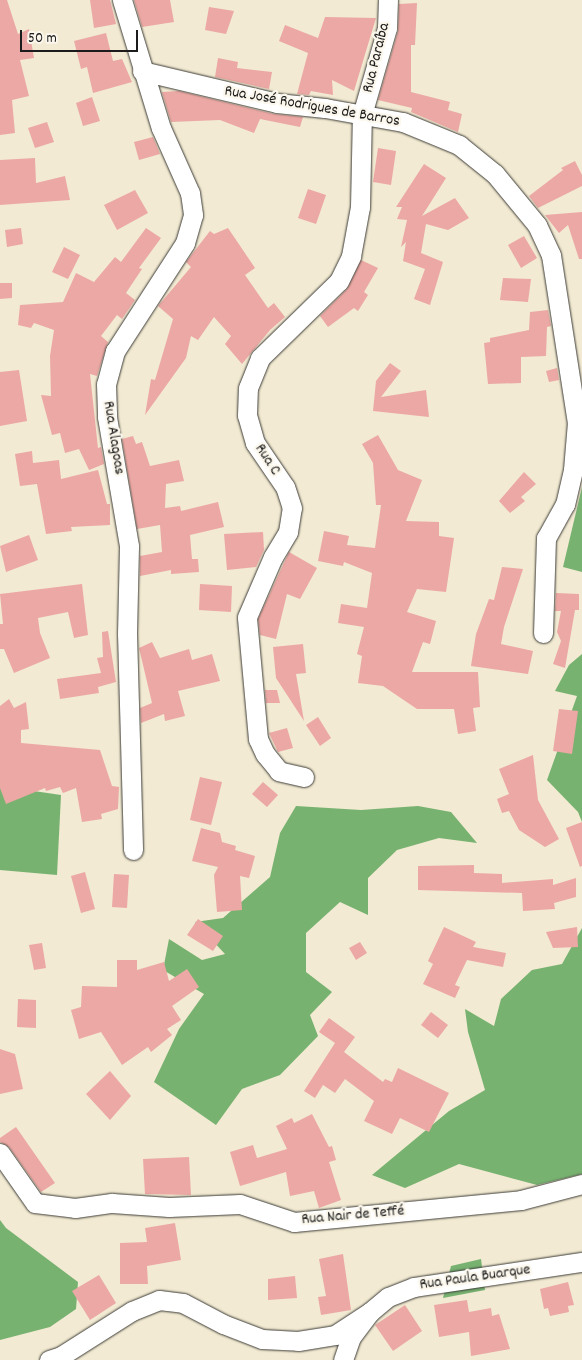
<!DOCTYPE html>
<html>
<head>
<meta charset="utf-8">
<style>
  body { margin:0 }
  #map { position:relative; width:582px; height:1360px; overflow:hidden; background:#f2ead2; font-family:Dekko,sans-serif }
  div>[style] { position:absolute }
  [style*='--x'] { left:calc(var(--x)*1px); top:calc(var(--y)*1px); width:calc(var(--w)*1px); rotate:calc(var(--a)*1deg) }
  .forest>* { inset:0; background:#78b271 }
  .building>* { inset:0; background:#eca8a4 }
  .roads { filter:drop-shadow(0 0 1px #3c3b37) drop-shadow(0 0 1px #3c3b37) }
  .minor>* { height:19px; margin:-9.5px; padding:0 9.5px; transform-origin:9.5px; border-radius:9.5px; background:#fff }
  span { translate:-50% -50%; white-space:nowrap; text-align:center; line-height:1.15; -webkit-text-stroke:4.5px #fbf7ec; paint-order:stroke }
  .street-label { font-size:16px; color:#1c1c1c }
  .scale { position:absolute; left:20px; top:30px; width:118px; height:22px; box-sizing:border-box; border:2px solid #1c1c1c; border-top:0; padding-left:6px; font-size:15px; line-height:18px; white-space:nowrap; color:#1c1c1c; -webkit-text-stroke:4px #fbf7ec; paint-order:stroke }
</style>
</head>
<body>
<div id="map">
  <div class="forest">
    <i style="clip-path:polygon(582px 487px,582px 572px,563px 567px)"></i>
    <i style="clip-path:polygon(582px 654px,582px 822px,578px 812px,547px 780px,577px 696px,555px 691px,569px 665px)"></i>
    <i style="clip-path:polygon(0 786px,61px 795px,57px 875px,0 870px)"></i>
    <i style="clip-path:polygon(296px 806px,361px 810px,418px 806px,451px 812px,477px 843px,439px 838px,397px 850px,368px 878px,368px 915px,340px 902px,306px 933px,306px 972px,332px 992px,310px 1015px,318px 1036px,280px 1075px,242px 1089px,216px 1125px,154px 1082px,179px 1029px,204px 994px,163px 970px,169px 939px,202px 960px,225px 954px,195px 922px,223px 918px,270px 877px,280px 833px)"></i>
    <i style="clip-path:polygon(582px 928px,582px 1174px,537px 1185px,459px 1164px,405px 1188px,372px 1175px,449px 1111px,485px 1090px,468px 1032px,465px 1009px,494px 1026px,501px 999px,532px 970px,562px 964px)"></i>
    <i style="clip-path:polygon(0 1220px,6px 1228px,78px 1282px,76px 1309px,50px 1327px,0 1340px)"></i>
    <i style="clip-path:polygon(481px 1259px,485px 1290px,443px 1298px,451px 1266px)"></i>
  </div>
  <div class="building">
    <i style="clip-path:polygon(0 0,7px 0,18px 34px,29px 29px,34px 58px,20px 60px,29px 96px,12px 100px,15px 133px,0 135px)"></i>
    <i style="clip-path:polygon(90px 0,110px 0,116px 24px,94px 28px)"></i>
    <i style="clip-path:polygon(134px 0,170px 0,174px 22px,142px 27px)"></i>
    <i style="clip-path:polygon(417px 3px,415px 45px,411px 45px,411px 92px,450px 102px,448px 110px,462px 114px,458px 132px,411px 112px,412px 108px,378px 100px,398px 31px,399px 4px)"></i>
    <i style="clip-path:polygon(209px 7px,234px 11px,226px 34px,205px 30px)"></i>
    <i style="clip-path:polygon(325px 17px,376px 18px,354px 91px,332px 80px,333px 95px,311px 91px,309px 95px,297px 94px,308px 53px,279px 41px,285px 25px,318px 38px)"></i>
    <i style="clip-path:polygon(106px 33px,113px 61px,122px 59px,132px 82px,93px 93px,87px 67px,81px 69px,74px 41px)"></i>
    <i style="clip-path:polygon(218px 58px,238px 62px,237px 68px,272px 72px,269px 89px,215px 77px)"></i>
    <i style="clip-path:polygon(179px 91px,274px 114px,303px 117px,300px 127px,260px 119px,254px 133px,220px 120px,171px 122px,162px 92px)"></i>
    <i style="clip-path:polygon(92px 97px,100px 121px,83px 126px,76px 103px)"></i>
    <i style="clip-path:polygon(47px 122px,54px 142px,35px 148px,28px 128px)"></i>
    <i style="clip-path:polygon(153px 137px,160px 154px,139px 160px,134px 142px)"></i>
    <i style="clip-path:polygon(378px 148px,396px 151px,391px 185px,373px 182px)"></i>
    <i style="clip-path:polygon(35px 158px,36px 183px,65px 176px,70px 200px,0 205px,0 160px)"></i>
    <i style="clip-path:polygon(575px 161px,582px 175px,582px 186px,538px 208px,529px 196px,563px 170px,561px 168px)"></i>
    <i style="clip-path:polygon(424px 164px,446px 178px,422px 216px,455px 198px,469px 218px,448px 230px,426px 224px,421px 253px,443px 262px,430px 305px,414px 299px,425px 269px,403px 261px,406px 242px,401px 247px,407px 220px,397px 219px,402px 207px,396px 207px)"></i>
    <i style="clip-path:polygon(308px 189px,326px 195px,316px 224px,298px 218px)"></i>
    <i style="clip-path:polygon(135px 190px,148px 213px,117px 230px,104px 205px)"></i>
    <i style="clip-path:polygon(582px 212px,582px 259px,579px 259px,568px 225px,559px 233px,545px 215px)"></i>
    <i style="clip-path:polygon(21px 228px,23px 244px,7px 247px,5px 230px)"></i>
    <i style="clip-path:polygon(146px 228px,161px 238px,139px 268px,142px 269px,126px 293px,135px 300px,122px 319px,117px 315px,101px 336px,108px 342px,97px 376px,90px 374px,98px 448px,101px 447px,104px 464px,89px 470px,79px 449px,65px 453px,60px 433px,52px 435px,41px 395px,51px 396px,50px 356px,54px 330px,34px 323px,31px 328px,18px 325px,20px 305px,63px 302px,76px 273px,94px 282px,115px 257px,121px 262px)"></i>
    <i style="clip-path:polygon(228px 228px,255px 268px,245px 275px,268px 308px,274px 303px,285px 317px,270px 330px,242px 364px,225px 344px,231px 336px,214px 317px,198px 340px,191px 336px,186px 358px,145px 415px,151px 379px,155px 380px,173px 319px,158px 306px,191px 267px,186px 262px,210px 231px,214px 234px)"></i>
    <i style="clip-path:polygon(524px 236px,537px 258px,521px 268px,508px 245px)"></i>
    <i style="clip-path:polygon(64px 247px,80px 255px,68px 279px,52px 272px)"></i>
    <i style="clip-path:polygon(361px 260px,378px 268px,364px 292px,368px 295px,358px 311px,354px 308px,328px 327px,320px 316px,347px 289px)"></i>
    <i style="clip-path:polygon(503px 278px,531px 279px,528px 302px,500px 300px)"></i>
    <i style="clip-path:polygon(0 283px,12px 283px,12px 298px,0 299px)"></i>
    <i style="clip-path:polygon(548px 310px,551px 326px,547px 327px,546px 356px,521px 357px,521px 383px,488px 384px,484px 343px,490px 342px,490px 338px,529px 330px,530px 312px)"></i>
    <i style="clip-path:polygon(390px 363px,401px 371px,381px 397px,426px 390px,429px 417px,373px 411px,376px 381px)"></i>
    <i style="clip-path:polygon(557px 368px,559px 380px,549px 382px,546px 371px)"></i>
    <i style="clip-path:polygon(19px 370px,27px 421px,0 426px,0 372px)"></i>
    <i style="clip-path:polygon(378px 435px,398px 470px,422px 480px,406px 521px,439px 522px,439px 536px,454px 538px,446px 592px,417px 589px,407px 612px,436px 621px,430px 644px,423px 642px,412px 672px,478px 672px,480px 707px,473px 708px,476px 731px,458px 734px,454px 709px,417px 709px,383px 686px,358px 683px,362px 656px,357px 654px,364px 627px,338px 623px,341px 604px,367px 608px,372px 573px,344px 562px,343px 566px,318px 561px,324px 531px,349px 536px,347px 545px,375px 548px,381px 505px,376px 505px,373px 463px,362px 444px)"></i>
    <i style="clip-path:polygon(133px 436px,136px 444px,142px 442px,150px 466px,179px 460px,184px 481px,166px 484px,165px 508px,180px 506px,181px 511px,218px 502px,224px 527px,190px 535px,192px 559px,198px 559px,199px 572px,171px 574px,171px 570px,140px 576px,140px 556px,162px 552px,160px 525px,137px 529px,122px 439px)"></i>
    <i style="clip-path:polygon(32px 451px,33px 463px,59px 460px,61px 479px,98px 470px,107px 504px,110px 504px,110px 525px,71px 527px,72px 531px,46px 534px,37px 484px,20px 486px,15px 454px)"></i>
    <i style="clip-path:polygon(524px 472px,536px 484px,521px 497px,525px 501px,510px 513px,499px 501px)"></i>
    <i style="clip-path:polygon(263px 532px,264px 550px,256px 567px,227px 570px,224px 534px)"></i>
    <i style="clip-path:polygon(29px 535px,38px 560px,6px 572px,0 546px)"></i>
    <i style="clip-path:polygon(289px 552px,317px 568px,300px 599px,287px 594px,276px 639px,260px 635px,258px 619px)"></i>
    <i style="clip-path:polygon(502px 567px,523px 569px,504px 627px,501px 644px,533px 651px,528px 674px,471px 666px,476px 634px,489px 599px,494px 600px)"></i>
    <i style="clip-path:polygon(82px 584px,88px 635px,74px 638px,68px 612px,38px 618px,40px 633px,50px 658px,14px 673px,4px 649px,0 649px,0 624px,3px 624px,0 594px)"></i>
    <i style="clip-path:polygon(200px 584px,232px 586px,231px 612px,199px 610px)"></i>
    <i style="clip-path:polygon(556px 593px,579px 594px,579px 610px,575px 610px,565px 668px,553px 664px,561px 641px,557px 632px,561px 611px,555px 611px)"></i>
    <i style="clip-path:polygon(108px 631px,116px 682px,98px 687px,99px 693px,60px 699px,57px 679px,101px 673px,97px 658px,103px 657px,102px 632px)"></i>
    <i style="clip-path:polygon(152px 642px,160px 658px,189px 649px,192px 660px,212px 654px,220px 681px,178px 691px,185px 716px,165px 721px,164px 714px,141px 723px,140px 708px,152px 703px,139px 648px)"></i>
    <i style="clip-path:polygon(303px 644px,306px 673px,296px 674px,304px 721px,276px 678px,273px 647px)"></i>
    <i style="clip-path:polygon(265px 690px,277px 690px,280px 703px,266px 703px)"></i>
    <i style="clip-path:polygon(9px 699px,14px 708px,26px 702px,29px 729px,21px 730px,21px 743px,100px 750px,112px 786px,119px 787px,118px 809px,101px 814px,102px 819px,82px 822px,76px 788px,63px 793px,60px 787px,46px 791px,45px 788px,6px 804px,0 788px,0 706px)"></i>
    <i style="clip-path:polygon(559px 709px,578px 711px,572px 754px,553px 751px)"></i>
    <i style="clip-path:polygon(318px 717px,331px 738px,320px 746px,306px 725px)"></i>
    <i style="clip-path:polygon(287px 728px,293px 748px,278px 752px,269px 733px)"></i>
    <i style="clip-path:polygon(533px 755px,538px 800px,559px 839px,545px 847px,519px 830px,509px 811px,502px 813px,497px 799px,509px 794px,499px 769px)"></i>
    <i style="clip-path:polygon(200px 777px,222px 782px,211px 825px,190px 820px)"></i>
    <i style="clip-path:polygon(263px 782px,278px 795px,267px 807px,252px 794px)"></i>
    <i style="clip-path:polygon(582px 822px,582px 866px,580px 867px,566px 828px)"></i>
    <i style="clip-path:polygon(201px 828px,220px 833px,222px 842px,236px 846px,235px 850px,255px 856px,249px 878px,240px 876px,242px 910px,217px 912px,214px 875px,218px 867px,192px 861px)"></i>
    <i style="clip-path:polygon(474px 865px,474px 873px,502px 874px,502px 883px,553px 879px,553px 885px,576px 878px,576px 897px,554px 903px,555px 909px,523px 911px,522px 893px,418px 890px,418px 866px)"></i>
    <i style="clip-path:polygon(85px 872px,95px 909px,81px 913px,71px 876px)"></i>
    <i style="clip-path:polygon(114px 874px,129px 875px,127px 908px,112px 907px)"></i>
    <i style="clip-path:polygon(198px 919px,223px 936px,213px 951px,187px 935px)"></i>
    <i style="clip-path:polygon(444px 927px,476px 942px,473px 947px,506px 953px,503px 967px,467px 960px,455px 985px,460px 987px,455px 998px,423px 984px,433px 964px,428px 961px)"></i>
    <i style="clip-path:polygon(577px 927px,578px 947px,553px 948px,546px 932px)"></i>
    <i style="clip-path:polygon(360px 942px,367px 953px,356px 960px,349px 948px)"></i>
    <i style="clip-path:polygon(42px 943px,46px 968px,34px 970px,29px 945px)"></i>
    <i style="clip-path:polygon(117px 960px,137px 960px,137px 970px,164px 962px,169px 981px,187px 969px,199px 987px,172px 1006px,181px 1020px,167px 1029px,172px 1035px,151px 1052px,148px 1047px,122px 1065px,101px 1032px,79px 1039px,71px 1010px,81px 1007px,82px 986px,117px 987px)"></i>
    <i style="clip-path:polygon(18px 999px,36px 1000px,36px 1028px,17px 1027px)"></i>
    <i style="clip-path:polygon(431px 1012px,448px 1025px,438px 1038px,421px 1025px)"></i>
    <i style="clip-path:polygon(329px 1018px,355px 1037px,344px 1052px,383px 1082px,385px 1079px,392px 1082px,398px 1068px,449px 1093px,429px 1132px,400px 1118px,392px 1134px,364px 1121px,374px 1101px,345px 1079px,335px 1093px,323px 1085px,315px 1098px,304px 1091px,335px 1043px,319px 1032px)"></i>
    <i style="clip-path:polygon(0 1049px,15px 1054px,23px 1089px,0 1094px)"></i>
    <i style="clip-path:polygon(110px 1071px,131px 1096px,110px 1120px,86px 1094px)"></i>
    <i style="clip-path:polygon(312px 1114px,329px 1147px,332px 1146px,336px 1160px,329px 1162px,341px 1200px,319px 1208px,314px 1191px,290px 1196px,286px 1172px,240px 1186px,230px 1152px,253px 1145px,257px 1158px,287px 1149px,276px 1126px,292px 1118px,294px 1123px)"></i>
    <i style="clip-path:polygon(16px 1127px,55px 1183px,41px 1192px,9px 1147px,0 1142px,0 1138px)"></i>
    <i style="clip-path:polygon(189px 1157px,191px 1195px,145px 1194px,143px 1159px)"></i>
    <i style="clip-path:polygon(175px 1223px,181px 1260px,147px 1266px,148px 1284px,120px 1284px,120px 1243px,147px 1242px,145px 1228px)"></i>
    <i style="clip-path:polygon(343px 1254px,351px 1310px,321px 1315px,318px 1297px,326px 1296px,319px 1259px)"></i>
    <i style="clip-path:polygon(99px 1275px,116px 1303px,90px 1320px,72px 1291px)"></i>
    <i style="clip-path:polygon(295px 1276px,297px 1298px,268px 1300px,268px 1279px)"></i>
    <i style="clip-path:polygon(568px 1282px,574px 1305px,568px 1306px,569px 1312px,550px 1316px,548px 1308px,544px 1309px,540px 1289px)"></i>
    <i style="clip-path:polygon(467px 1300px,469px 1312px,491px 1308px,492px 1316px,499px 1314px,510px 1349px,471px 1356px,469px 1332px,439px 1337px,434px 1305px)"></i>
    <i style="clip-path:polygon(405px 1305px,422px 1331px,393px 1351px,375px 1325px)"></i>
  </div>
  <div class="roads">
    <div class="minor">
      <i style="--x:122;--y:0;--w:134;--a:73.1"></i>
      <i style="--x:161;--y:128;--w:71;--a:66"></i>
      <i style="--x:190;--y:193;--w:22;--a:82"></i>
      <i style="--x:193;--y:215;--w:29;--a:106"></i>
      <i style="--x:185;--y:243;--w:129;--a:122.9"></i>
      <i style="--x:115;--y:351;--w:34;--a:105"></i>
      <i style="--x:106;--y:384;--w:33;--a:88"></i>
      <i style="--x:107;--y:417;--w:131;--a:80.3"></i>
      <i style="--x:129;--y:546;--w:87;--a:91.3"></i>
      <i style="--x:127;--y:633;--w:217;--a:88.4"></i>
      <i style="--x:142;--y:71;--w:139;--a:13.3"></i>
      <i style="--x:277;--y:103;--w:48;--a:5.9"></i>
      <i style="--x:325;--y:108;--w:79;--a:10.2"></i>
      <i style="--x:403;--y:122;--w:61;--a:22.3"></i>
      <i style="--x:459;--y:145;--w:46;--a:38.9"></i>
      <i style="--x:495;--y:174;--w:66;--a:50.5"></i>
      <i style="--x:537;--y:225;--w:33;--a:65"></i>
      <i style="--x:551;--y:255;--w:169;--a:81.2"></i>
      <i style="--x:577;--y:422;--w:48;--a:94.8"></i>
      <i style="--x:573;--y:470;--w:35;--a:103"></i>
      <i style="--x:565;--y:504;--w:39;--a:119"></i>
      <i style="--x:546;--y:538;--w:95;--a:91.8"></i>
      <i style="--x:304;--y:777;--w:26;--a:-167"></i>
      <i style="--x:279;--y:771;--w:22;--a:-129"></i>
      <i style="--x:265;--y:754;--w:17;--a:-115"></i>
      <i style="--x:258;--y:739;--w:122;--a:-95.2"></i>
      <i style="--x:247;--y:617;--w:65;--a:-66.6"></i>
      <i style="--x:273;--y:557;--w:29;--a:-59"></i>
      <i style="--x:288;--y:532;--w:24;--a:-81"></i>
      <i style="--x:292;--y:508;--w:22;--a:-108"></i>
      <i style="--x:285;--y:487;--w:53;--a:-124.3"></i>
      <i style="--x:255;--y:443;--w:29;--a:-106"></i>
      <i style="--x:247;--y:415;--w:27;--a:-88"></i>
      <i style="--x:248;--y:388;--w:32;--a:-68"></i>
      <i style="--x:260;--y:358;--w:110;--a:-44.3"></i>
      <i style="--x:339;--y:281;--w:28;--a:-64"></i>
      <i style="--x:351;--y:256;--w:50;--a:-79.6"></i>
      <i style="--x:360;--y:207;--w:92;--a:-88.8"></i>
      <i style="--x:362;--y:115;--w:91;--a:-74"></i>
      <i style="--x:387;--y:28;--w:28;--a:-88"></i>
      <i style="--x:0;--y:1153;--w:61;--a:55"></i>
      <i style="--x:35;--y:1203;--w:40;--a:7.1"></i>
      <i style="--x:75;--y:1208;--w:37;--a:-8"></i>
      <i style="--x:112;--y:1203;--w:57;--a:4"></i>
      <i style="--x:169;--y:1207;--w:71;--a:-2.4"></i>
      <i style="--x:240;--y:1204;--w:57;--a:18.4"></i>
      <i style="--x:294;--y:1222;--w:228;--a:-5.5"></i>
      <i style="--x:521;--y:1200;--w:63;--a:-14.7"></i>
      <i style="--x:49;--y:1360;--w:13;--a:-18"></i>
      <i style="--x:61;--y:1356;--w:84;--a:-32.4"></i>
      <i style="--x:132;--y:1311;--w:29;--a:-22"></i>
      <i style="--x:159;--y:1300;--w:24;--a:7"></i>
      <i style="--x:183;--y:1303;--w:45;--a:27.7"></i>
      <i style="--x:223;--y:1324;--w:42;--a:21"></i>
      <i style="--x:262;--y:1339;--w:36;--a:3"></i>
      <i style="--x:298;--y:1341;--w:37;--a:-9"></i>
      <i style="--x:335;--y:1335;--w:42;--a:-33.3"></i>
      <i style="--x:343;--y:1360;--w:24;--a:-71"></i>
      <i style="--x:351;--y:1337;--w:31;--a:-53"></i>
      <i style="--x:370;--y:1312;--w:23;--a:-40"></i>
      <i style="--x:388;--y:1297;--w:28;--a:-21"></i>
      <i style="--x:414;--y:1287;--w:170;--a:-8.5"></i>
    </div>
  </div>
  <div class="street-label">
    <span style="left:377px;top:58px;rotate:-76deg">Rua Paraíba</span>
    <span style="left:312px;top:107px;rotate:10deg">Rua José Rodrigues de Barros</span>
    <span style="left:113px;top:438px;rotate:81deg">Rua Alagoas</span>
    <span style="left:267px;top:460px;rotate:57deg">Rua C</span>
    <span style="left:353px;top:1216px;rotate:-5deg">Rua Nair de Teffé</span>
    <span style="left:475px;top:1278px;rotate:-8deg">Rua Paula Buarque</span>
  </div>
  <div class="scale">50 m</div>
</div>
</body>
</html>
